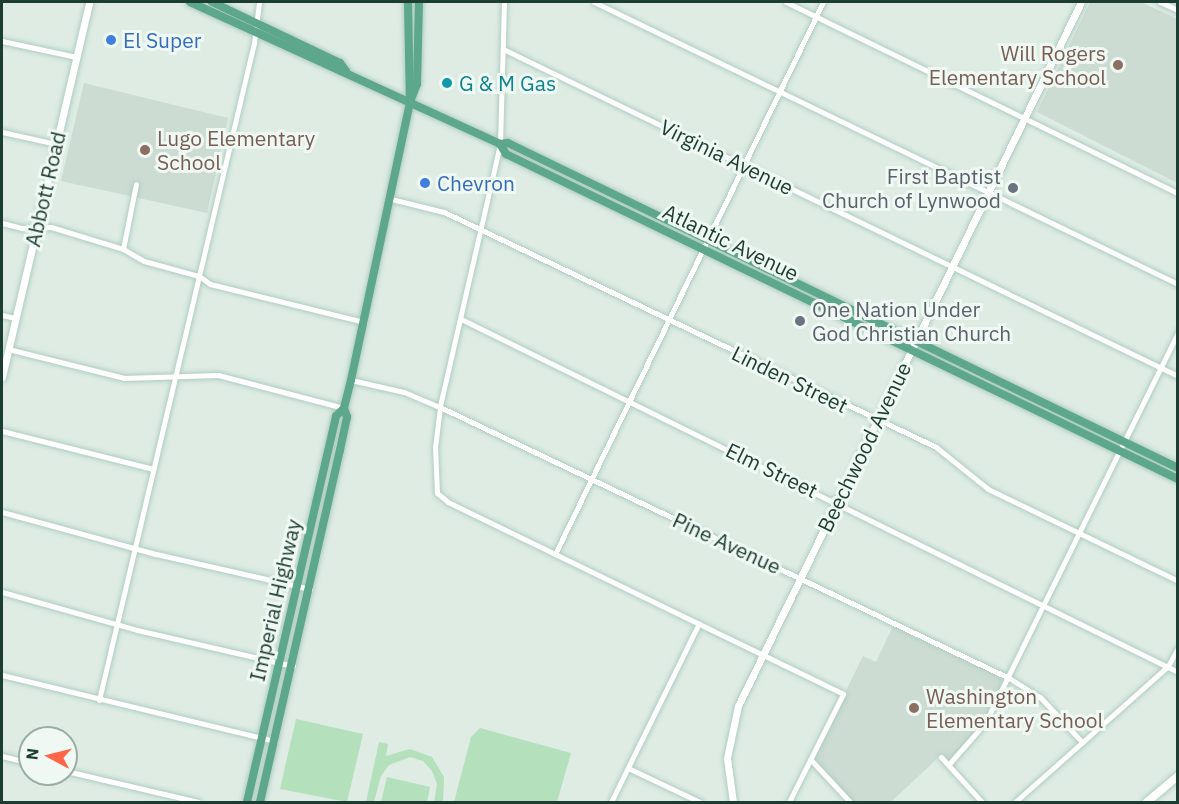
<!DOCTYPE html>
<html>
<head>
<meta charset="utf-8">
<style>
  body { margin:0 }
  #map { position:relative; width:1179px; height:804px; overflow:hidden; background:#deece4; font-family:"IBM Plex Sans",sans-serif }
  div>[style] { position:absolute }
  [style*='--x'] { left:calc(var(--x)*1px); top:calc(var(--y)*1px); width:calc(var(--w)*1px); rotate:calc(var(--a)*1deg) }
  .built>* { inset:0; background:#ccdcd3 }
  .green>* { inset:0; background:#b4e0bc }
  .roads { filter:drop-shadow(0 0 2px #b0cdc0) drop-shadow(0 0 2px #b0cdc0) }
  .minor>* { height:5px; margin:-2.5px; padding:0 2.5px; transform-origin:2.5px; border-radius:2.5px; background:#fff }
  .tertiary>* { height:7px; margin:-3.5px; padding:0 3.5px; transform-origin:3.5px; border-radius:3.5px; background:#fff }
  .secondary>* { height:8px; margin:-4px; padding:0 4px; transform-origin:4px; border-radius:4px; background:#fff }
  .primary>* { height:8px; margin:-4px; padding:0 4px; transform-origin:4px; border-radius:4px; background:#5da78d }
  .dots>* { width:16px; height:16px; translate:-50% -50%; box-sizing:border-box; border:3px solid #eff8f2; border-radius:50% }
  span { translate:-50% -50%; white-space:nowrap; text-align:center; line-height:1.15; -webkit-text-stroke:6px #eff8f2; paint-order:stroke }
  .shop-label { font-size:21px; color:#366cbe }
  .left { translate:0 -50%; text-align:left }
  .education-label { font-size:21px; color:#785e54 }
  .right { translate:-100% -50%; text-align:right }
  .culture-label { font-size:21px; color:#0d838f }
  .street-label { font-size:21px; color:#1d3d32 }
  .worship-label { font-size:21px; color:#5b616d }
  .frame { position:absolute; inset:0; border:3px solid #1d3d32; pointer-events:none }
  .north { position:absolute; left:18px; top:726px; width:60px; height:60px; box-sizing:border-box; background:#eff8f2; border:2px solid #9bada5; border-radius:50%; rotate:277deg; font-size:16px; font-weight:700; line-height:24px; text-align:center; color:#1d3d32 }
  .north::after { content:''; display:block; margin:auto; width:21px; height:27px; background:#ff6549; clip-path:polygon(50% 0,100% 100%,50% 72%,0 100%) }
</style>
</head>
<body>
<div id="map">
  <div class="built">
    <i style="clip-path:polygon(1090px 2px,1141px 2px,1177px 19px,1177px 183px,1037px 112px)"></i>
    <i style="clip-path:polygon(84px 83px,228px 118px,207px 213px,61px 181px)"></i>
    <i style="clip-path:polygon(894px 624px,1007px 678px,985px 722px,948px 763px,941px 755px,891px 802px,851px 802px,812px 760px,863px 656px,876px 662px)"></i>
  </div>
  <div class="green">
    <i style="clip-path:polygon(296px 719px,363px 734px,347px 802px,280px 789px)"></i>
    <i style="clip-path:polygon(480px 728px,571px 753px,557px 802px,454px 802px,471px 737px)"></i>
    <i style="clip-path:polygon(379px 742px,388px 744px,386px 756px,410px 749px,432px 757px,444px 777px,443px 802px,434px 802px,437px 784px,432px 771px,423px 761px,410px 757px,389px 765px,381px 776px,374px 802px,366px 802px)"></i>
    <i style="clip-path:polygon(387px 777px,430px 787px,427px 802px,381px 802px)"></i>
  </div>
  <div class="roads">
    <div class="minor">
      <i style="--x:504;--y:2;--w:142;--a:91.6"></i>
      <i style="--x:500;--y:144;--w:270;--a:102.9"></i>
      <i style="--x:440;--y:407;--w:39;--a:97"></i>
      <i style="--x:435;--y:446;--w:47;--a:87.6"></i>
      <i style="--x:437;--y:493;--w:14;--a:39"></i>
      <i style="--x:448;--y:502;--w:439;--a:25.9"></i>
      <i style="--x:843;--y:694;--w:121;--a:116.6"></i>
      <i style="--x:594;--y:2;--w:649;--a:25.77"></i>
      <i style="--x:786;--y:2;--w:436;--a:26"></i>
      <i style="--x:1160;--y:2;--w:20;--a:24"></i>
      <i style="--x:2;--y:41;--w:76;--a:12.2"></i>
      <i style="--x:503;--y:49;--w:750;--a:25.85"></i>
      <i style="--x:2;--y:132;--w:55;--a:12.5"></i>
      <i style="--x:391;--y:199;--w:55;--a:13.8"></i>
      <i style="--x:444;--y:212;--w:545;--a:25.53"></i>
      <i style="--x:936;--y:447;--w:67;--a:38.9"></i>
      <i style="--x:988;--y:489;--w:211;--a:25.8"></i>
      <i style="--x:2;--y:223;--w:21;--a:14"></i>
      <i style="--x:22;--y:228;--w:29;--a:-2"></i>
      <i style="--x:51;--y:227;--w:75;--a:17"></i>
      <i style="--x:123;--y:249;--w:24;--a:30"></i>
      <i style="--x:144;--y:261;--w:57;--a:15.3"></i>
      <i style="--x:199;--y:276;--w:14;--a:36"></i>
      <i style="--x:210;--y:284;--w:159;--a:13.9"></i>
      <i style="--x:123;--y:249;--w:66;--a:-78.7"></i>
      <i style="--x:2;--y:315;--w:13;--a:13"></i>
      <i style="--x:461;--y:319;--w:799;--a:26.21"></i>
      <i style="--x:8;--y:349;--w:120;--a:14"></i>
      <i style="--x:124;--y:378;--w:94;--a:-1.8"></i>
      <i style="--x:218;--y:375;--w:130;--a:14.7"></i>
      <i style="--x:351;--y:380;--w:54;--a:12.8"></i>
      <i style="--x:404;--y:392;--w:39;--a:23"></i>
      <i style="--x:440;--y:407;--w:630;--a:25.47"></i>
      <i style="--x:1009;--y:678;--w:36;--a:32"></i>
      <i style="--x:1040;--y:697;--w:62;--a:47"></i>
      <i style="--x:2;--y:431;--w:156;--a:14.1"></i>
      <i style="--x:2;--y:512;--w:160;--a:15.3"></i>
      <i style="--x:156;--y:554;--w:158;--a:12.8"></i>
      <i style="--x:555;--y:554;--w:614;--a:-64.1"></i>
      <i style="--x:2;--y:592;--w:140;--a:15.7"></i>
      <i style="--x:137;--y:630;--w:160;--a:13"></i>
      <i style="--x:2;--y:675;--w:281;--a:13.6"></i>
      <i style="--x:99;--y:700;--w:675;--a:-76.73"></i>
      <i style="--x:254;--y:43;--w:41;--a:-83"></i>
      <i style="--x:2;--y:756;--w:29;--a:14"></i>
      <i style="--x:941;--y:757;--w:61;--a:47.7"></i>
      <i style="--x:811;--y:760;--w:57;--a:47.1"></i>
      <i style="--x:949;--y:764;--w:55;--a:-48.7"></i>
      <i style="--x:985;--y:723;--w:436;--a:-63.7"></i>
      <i style="--x:628;--y:768;--w:80;--a:25.3"></i>
      <i style="--x:66;--y:771;--w:136;--a:13.2"></i>
      <i style="--x:611;--y:802;--w:199;--a:-63.8"></i>
      <i style="--x:1015;--y:802;--w:205;--a:-41.6"></i>
      <i style="--x:1168;--y:666;--w:21;--a:-61"></i>
    </div>
    <div class="tertiary">
      <i style="--x:2;--y:377;--w:385;--a:-76.9"></i>
      <i style="--x:733;--y:802;--w:44;--a:-97.8"></i>
      <i style="--x:727;--y:758;--w:53;--a:-78.1"></i>
      <i style="--x:738;--y:706;--w:783;--a:-64.02"></i>
    </div>
    <div class="secondary">
      <i style="--x:1147;--y:802;--w:40;--a:-40"></i>
    </div>
    <div class="primary">
      <i style="--x:190;--y:2;--w:341;--a:24.6"></i>
      <i style="--x:500;--y:144;--w:8;--a:-7"></i>
      <i style="--x:508;--y:143;--w:745;--a:25.88"></i>
      <i style="--x:212;--y:2;--w:142;--a:25.5"></i>
      <i style="--x:340;--y:63;--w:10;--a:53"></i>
      <i style="--x:408;--y:2;--w:100;--a:88.9"></i>
      <i style="--x:500;--y:144;--w:12;--a:59"></i>
      <i style="--x:506;--y:154;--w:746;--a:25.81"></i>
      <i style="--x:247;--y:802;--w:396;--a:-77"></i>
      <i style="--x:336;--y:416;--w:11;--a:-45"></i>
      <i style="--x:344;--y:408;--w:29;--a:-76"></i>
      <i style="--x:351;--y:380;--w:284;--a:-78"></i>
      <i style="--x:410;--y:102;--w:19;--a:-69"></i>
      <i style="--x:417;--y:84;--w:82;--a:-88.6"></i>
      <i style="--x:260;--y:802;--w:361;--a:-77.2"></i>
      <i style="--x:340;--y:450;--w:34;--a:-78"></i>
      <i style="--x:347;--y:417;--w:9;--a:-108"></i>
    </div>
  </div>
  <div class="dots">
    <i style="left:111px;top:40px;background:#3f7fe0"></i>
    <i style="left:1118px;top:65px;background:#8d6e63"></i>
    <i style="left:447px;top:83px;background:#0f9aa8"></i>
    <i style="left:145px;top:150px;background:#8d6e63"></i>
    <i style="left:425px;top:183px;background:#3f7fe0"></i>
    <i style="left:1013px;top:188px;background:#6b7280"></i>
    <i style="left:800px;top:321px;background:#6b7280"></i>
    <i style="left:914px;top:708px;background:#8d6e63"></i>
  </div>
  <div class="shop-label">
    <span class="left" style="left:123px;top:40px">El Super</span>
    <span class="left" style="left:437px;top:183px">Chevron</span>
  </div>
  <div class="education-label">
    <span class="right" style="left:1106px;top:65px">Will Rogers<br>Elementary School</span>
    <span class="left" style="left:157px;top:150px">Lugo Elementary<br>School</span>
    <span class="left" style="left:926px;top:708px">Washington<br>Elementary School</span>
  </div>
  <div class="culture-label">
    <span class="left" style="left:459px;top:83px">G &amp; M Gas</span>
  </div>
  <div class="street-label">
    <span style="left:727px;top:157px;rotate:26deg">Virginia Avenue</span>
    <span style="left:45px;top:189px;rotate:-77deg">Abbott Road</span>
    <span style="left:731px;top:242px;rotate:26deg">Atlantic Avenue</span>
    <span style="left:790px;top:379px;rotate:26deg">Linden Street</span>
    <span style="left:864px;top:447px;rotate:-64deg">Beechwood Avenue</span>
    <span style="left:772px;top:470px;rotate:26deg">Elm Street</span>
    <span style="left:727px;top:543px;rotate:25deg">Pine Avenue</span>
    <span style="left:275px;top:600px;rotate:-77deg">Imperial Highway</span>
  </div>
  <div class="worship-label">
    <span class="right" style="left:1001px;top:188px">First Baptist<br>Church of Lynwood</span>
    <span class="left" style="left:812px;top:321px">One Nation Under<br>God Christian Church</span>
  </div>
  <div class="frame"></div>
  <div class="north">N</div>
</div>
</body>
</html>
